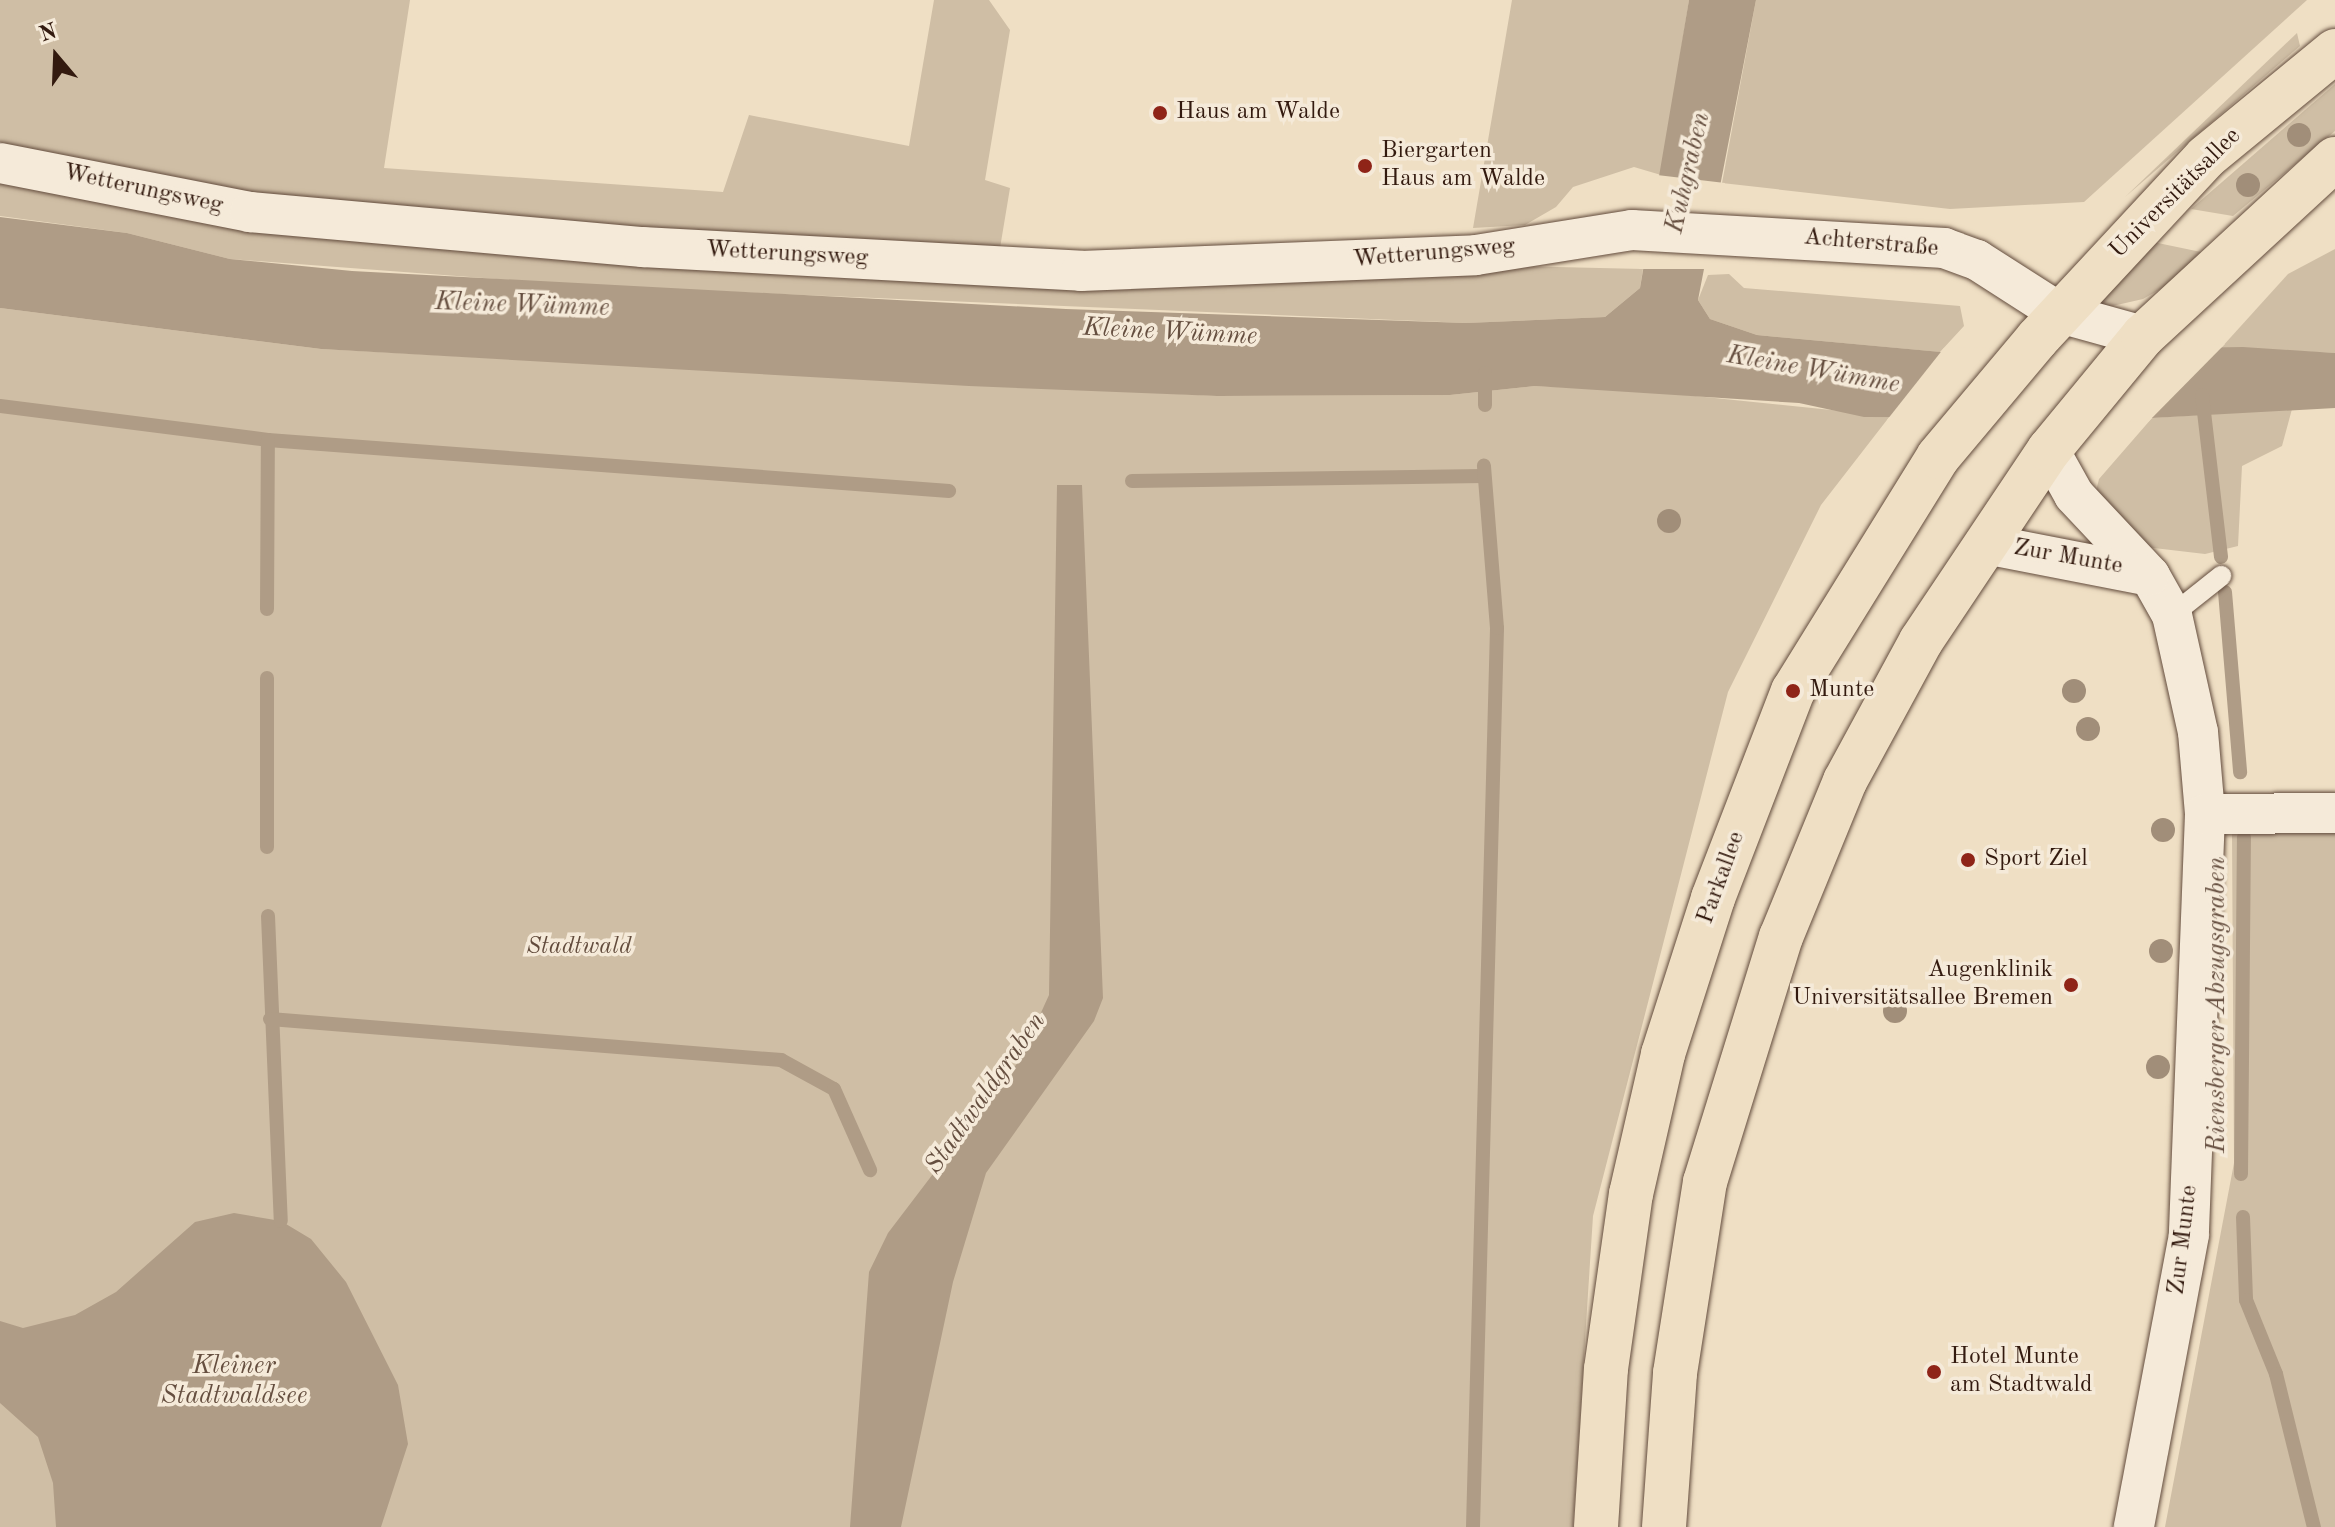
<!DOCTYPE html>
<html>
<head>
<meta charset="utf-8">
<style>
  body { margin:0 }
  #map { position:relative; width:2335px; height:1527px; overflow:hidden; background:#efdfc4; font-family:"Old Standard TT",serif }
  div>[style] { position:absolute }
  [style*='--x'] { left:calc(var(--x)*1px); top:calc(var(--y)*1px); width:calc(var(--w)*1px); rotate:calc(var(--a)*1deg) }
  .green>* { inset:0; background:#cfbea5 }
  .water>* { inset:0; background:#af9c86 }
  .pier>* { inset:0; background:#efdfc4 }
  .stream>* { height:14px; margin:-7px; padding:0 7px; transform-origin:7px; border-radius:7px; background:#af9c86 }
  .roads { filter:drop-shadow(0 0 2px #624b3c) drop-shadow(0 0 2px #624b3c) }
  .lane>* { height:20px; margin:-10px; padding:0 10px; transform-origin:10px; border-radius:10px; background:#f5ead9 }
  .street>* { height:40px; margin:-20px; padding:0 20px; transform-origin:20px; border-radius:20px; background:#f5ead9 }
  .primary>* { height:44px; margin:-22px; padding:0 22px; transform-origin:22px; border-radius:22px; background:#efdfc4 }
  .trees>* { width:24px; height:24px; margin:-12px; border-radius:50%; background:#a18e79 }
  .dots>* { width:22px; height:22px; translate:-50% -50%; box-sizing:border-box; border:4px solid #f5ead9; border-radius:50% }
  span { translate:-50% -50%; white-space:nowrap; text-align:center; line-height:1.15; -webkit-text-stroke:7px #f5ead9; paint-order:stroke }
  .poi-label { font-size:24px; color:#331a0f }
  .left { translate:0 -50%; text-align:left }
  .right { translate:-100% -50%; text-align:right }
  .street-label { font-size:24px; color:#331a0f }
  .park-label { font-size:24px; color:#624b3c; font-style:italic }
  .water-label { font-size:26px; color:#654e3f; font-style:italic }
  .north { position:absolute; left:16px; top:16px; width:80px; height:80px; -webkit-text-stroke:6px #f5ead9; paint-order:stroke; rotate:341deg; font-size:22px; font-weight:700; line-height:32px; text-align:center; color:#331a0f }
  .north::after { content:''; display:block; margin:auto; width:28px; height:36px; background:#331a0f; clip-path:polygon(50% 0,100% 100%,50% 72%,0 100%) }
</style>
</head>
<body>
<div id="map">
  <div class="green">
    <i style="clip-path:polygon(0 0,410px 0,384px 168px,723px 192px,749px 115px,909px 146px,934px 0,989px 0,1010px 30px,985px 180px,1010px 188px,999px 254px,1643px 269px,1640px 288px,1605px 317px,1466px 323px,592px 286px,230px 259px,127px 233px,0 216px)"></i>
    <i style="clip-path:polygon(1512px 0,1689px 0,1661px 175px,1634px 167px,1573px 187px,1556px 207px,1525px 225px,1473px 228px)"></i>
    <i style="clip-path:polygon(1756px 0,2307px 0,2084px 202px,1950px 209px,1722px 183px)"></i>
    <i style="clip-path:polygon(2297px 33px,2300px 46px,2125px 197px)"></i>
    <i style="clip-path:polygon(2335px 84px,2335px 131px,2233px 216px,2191px 209px)"></i>
    <i style="clip-path:polygon(2153px 242px,2201px 252px,2171px 283px,2143px 299px,2108px 307px,2099px 302px)"></i>
    <i style="clip-path:polygon(2335px 249px,2335px 353px,2221px 348px,2288px 274px)"></i>
    <i style="clip-path:polygon(1729px 274px,1744px 288px,1960px 306px,1964px 326px,1940px 352px,1757px 335px,1710px 319px,1698px 300px,1708px 275px)"></i>
    <i style="clip-path:polygon(0 308px,321px 349px,1217px 396px,1450px 395px,1535px 386px,1647px 391px,1890px 416px,1821px 505px,1728px 692px,1593px 1216px,1573px 1527px,0 1527px)"></i>
    <i style="clip-path:polygon(2292px 409px,2282px 446px,2242px 466px,2238px 546px,2205px 554px,2137px 546px,2093px 503px,2099px 479px,2152px 418px)"></i>
    <i style="clip-path:polygon(2256px 825px,2335px 829px,2335px 1527px,2165px 1527px,2234px 1163px,2232px 834px)"></i>
  </div>
  <div class="water">
    <i style="clip-path:polygon(1689px 0,1756px 0,1698px 300px,1710px 319px,1757px 335px,1941px 352px,2243px 347px,2335px 353px,2335px 408px,2152px 418px,1864px 417px,1799px 403px,1535px 386px,1450px 395px,1217px 396px,969px 386px,321px 349px,0 308px,0 217px,127px 233px,230px 259px,352px 271px,1066px 309px,1466px 323px,1605px 317px,1640px 288px)"></i>
    <i style="clip-path:polygon(1057px 485px,1082px 485px,1103px 998px,1094px 1021px,986px 1173px,953px 1282px,901px 1527px,850px 1527px,869px 1272px,888px 1233px,1019px 1061px,1049px 995px)"></i>
    <i style="clip-path:polygon(234px 1213px,281px 1221px,311px 1239px,346px 1282px,398px 1385px,408px 1444px,381px 1527px,56px 1527px,53px 1483px,38px 1437px,0 1403px,0 1321px,23px 1328px,75px 1315px,116px 1292px,195px 1222px)"></i>
  </div>
  <div class="pier">
    <i style="clip-path:polygon(1657px 175px,1725px 183px,1708px 269px,1639px 269px)"></i>
    <i style="clip-path:polygon(2225px 344px,2148px 422px,1887px 420px,1944px 348px)"></i>
  </div>
  <div class="stream">
    <i style="--x:2202;--y:395;--w:163;--a:83.3"></i>
    <i style="--x:1485;--y:405;--w:32;--a:-90"></i>
    <i style="--x:0;--y:406;--w:270;--a:7.2"></i>
    <i style="--x:268;--y:440;--w:683;--a:4.28"></i>
    <i style="--x:1132;--y:481;--w:352;--a:-0.8"></i>
    <i style="--x:2225;--y:592;--w:181;--a:85.2"></i>
    <i style="--x:267;--y:609;--w:169;--a:-89.7"></i>
    <i style="--x:267;--y:678;--w:169;--a:90"></i>
    <i style="--x:268;--y:916;--w:305;--a:87.6"></i>
    <i style="--x:270;--y:1019;--w:513;--a:4.59"></i>
    <i style="--x:781;--y:1060;--w:60;--a:28.7"></i>
    <i style="--x:834;--y:1089;--w:89;--a:66"></i>
    <i style="--x:2241;--y:1174;--w:337;--a:-89.5"></i>
    <i style="--x:2243;--y:1217;--w:83;--a:87.9"></i>
    <i style="--x:2246;--y:1300;--w:80;--a:67.9"></i>
    <i style="--x:2276;--y:1374;--w:158;--a:76.1"></i>
    <i style="--x:1473;--y:1527;--w:899;--a:-88.47"></i>
    <i style="--x:1497;--y:628;--w:163;--a:-94.6"></i>
  </div>
  <div class="roads">
    <div class="lane">
      <i style="--x:2172;--y:615;--w:63;--a:-38.5"></i>
    </div>
    <div class="street">
      <i style="--x:0;--y:163;--w:255;--a:11.1"></i>
      <i style="--x:250;--y:212;--w:394;--a:5.1"></i>
      <i style="--x:642;--y:247;--w:440;--a:3.1"></i>
      <i style="--x:1081;--y:271;--w:395;--a:-2.3"></i>
      <i style="--x:1476;--y:255;--w:158;--a:-9.1"></i>
      <i style="--x:1632;--y:230;--w:313;--a:3.3"></i>
      <i style="--x:1944;--y:248;--w:35;--a:20"></i>
      <i style="--x:1977;--y:260;--w:98;--a:32.6"></i>
      <i style="--x:2060;--y:313;--w:86;--a:15.5"></i>
      <i style="--x:2049;--y:450;--w:51;--a:60.9"></i>
      <i style="--x:2074;--y:495;--w:111;--a:46.8"></i>
      <i style="--x:2150;--y:576;--w:45;--a:60.6"></i>
      <i style="--x:2172;--y:615;--w:120;--a:77.5"></i>
      <i style="--x:2198;--y:732;--w:82;--a:85.1"></i>
      <i style="--x:2205;--y:814;--w:421;--a:92.2"></i>
      <i style="--x:2189;--y:1235;--w:297;--a:100.7"></i>
      <i style="--x:1985;--y:544;--w:167;--a:11"></i>
      <i style="--x:2205;--y:814;--w:130;--a:-0.4"></i>
    </div>
    <div class="primary">
      <i style="--x:1596;--y:1527;--w:158;--a:-86.4"></i>
      <i style="--x:1606;--y:1369;--w:177;--a:-81.9"></i>
      <i style="--x:1631;--y:1194;--w:144;--a:-77.1"></i>
      <i style="--x:1663;--y:1054;--w:164;--a:-72.2"></i>
      <i style="--x:1713;--y:898;--w:222;--a:-68.9"></i>
      <i style="--x:1793;--y:691;--w:275;--a:-58.2"></i>
      <i style="--x:1938;--y:457;--w:154;--a:-50"></i>
      <i style="--x:2037;--y:339;--w:248;--a:-47.1"></i>
      <i style="--x:2206;--y:157;--w:167;--a:-39.4"></i>
      <i style="--x:1664;--y:1527;--w:154;--a:-85.9"></i>
      <i style="--x:1675;--y:1373;--w:193;--a:-81.1"></i>
      <i style="--x:1705;--y:1182;--w:257;--a:-72.8"></i>
      <i style="--x:1781;--y:937;--w:169;--a:-67.7"></i>
      <i style="--x:1845;--y:781;--w:159;--a:-61.5"></i>
      <i style="--x:1921;--y:641;--w:230;--a:-56.2"></i>
      <i style="--x:2049;--y:450;--w:148;--a:-50.5"></i>
      <i style="--x:2143;--y:336;--w:261;--a:-42.7"></i>
    </div>
  </div>
  <div class="trees">
    <i style="left:2299px;top:135px"></i>
    <i style="left:2248px;top:185px"></i>
    <i style="left:1669px;top:521px"></i>
    <i style="left:2074px;top:691px"></i>
    <i style="left:2088px;top:729px"></i>
    <i style="left:2163px;top:830px"></i>
    <i style="left:2161px;top:951px"></i>
    <i style="left:1895px;top:1011px"></i>
    <i style="left:2158px;top:1067px"></i>
  </div>
  <div class="dots">
    <i style="left:1160px;top:113px;background:#8f2418"></i>
    <i style="left:1365px;top:166px;background:#8f2418"></i>
    <i style="left:1793px;top:691px;background:#8f2418"></i>
    <i style="left:1968px;top:860px;background:#8f2418"></i>
    <i style="left:2071px;top:985px;background:#8f2418"></i>
    <i style="left:1934px;top:1372px;background:#8f2418"></i>
  </div>
  <div class="poi-label">
    <span class="left" style="left:1176px;top:113px">Haus am Walde</span>
    <span class="left" style="left:1381px;top:166px">Biergarten<br>Haus am Walde</span>
    <span class="left" style="left:1809px;top:691px">Munte</span>
    <span class="left" style="left:1984px;top:860px">Sport Ziel</span>
    <span class="right" style="left:2053px;top:985px">Augenklinik<br>Universitätsallee Bremen</span>
    <span class="left" style="left:1950px;top:1372px">Hotel Munte<br>am Stadtwald</span>
  </div>
  <div class="street-label">
    <span style="left:143px;top:190px;rotate:12deg">Wetterungsweg</span>
    <span style="left:2176px;top:194px;rotate:-45deg">Universitätsallee</span>
    <span style="left:1871px;top:244px;rotate:5deg">Achterstraße</span>
    <span style="left:1434px;top:254px;rotate:-5deg">Wetterungsweg</span>
    <span style="left:787px;top:255px;rotate:3deg">Wetterungsweg</span>
    <span style="left:2068px;top:558px;rotate:10deg">Zur Munte</span>
    <span style="left:1722px;top:878px;rotate:-70deg">Parkallee</span>
    <span style="left:2184px;top:1240px;rotate:-83deg">Zur Munte</span>
  </div>
  <div class="park-label">
    <span style="left:579px;top:948px">Stadtwald</span>
  </div>
  <div class="water-label">
    <span style="left:1689px;top:173px;rotate:-77deg">Kuhgraben</span>
    <span style="left:522px;top:306px;rotate:2deg">Kleine Wümme</span>
    <span style="left:1170px;top:333px;rotate:3deg">Kleine Wümme</span>
    <span style="left:1813px;top:371px;rotate:10deg">Kleine Wümme</span>
    <span style="left:2218px;top:1005px;rotate:-90deg">Riensberger Abzugsgraben</span>
    <span style="left:986px;top:1094px;rotate:-55deg">Stadtwaldgraben</span>
    <span style="left:234px;top:1382px">Kleiner<br>Stadtwaldsee</span>
  </div>
  <div class="north">N</div>
</div>
</body>
</html>
